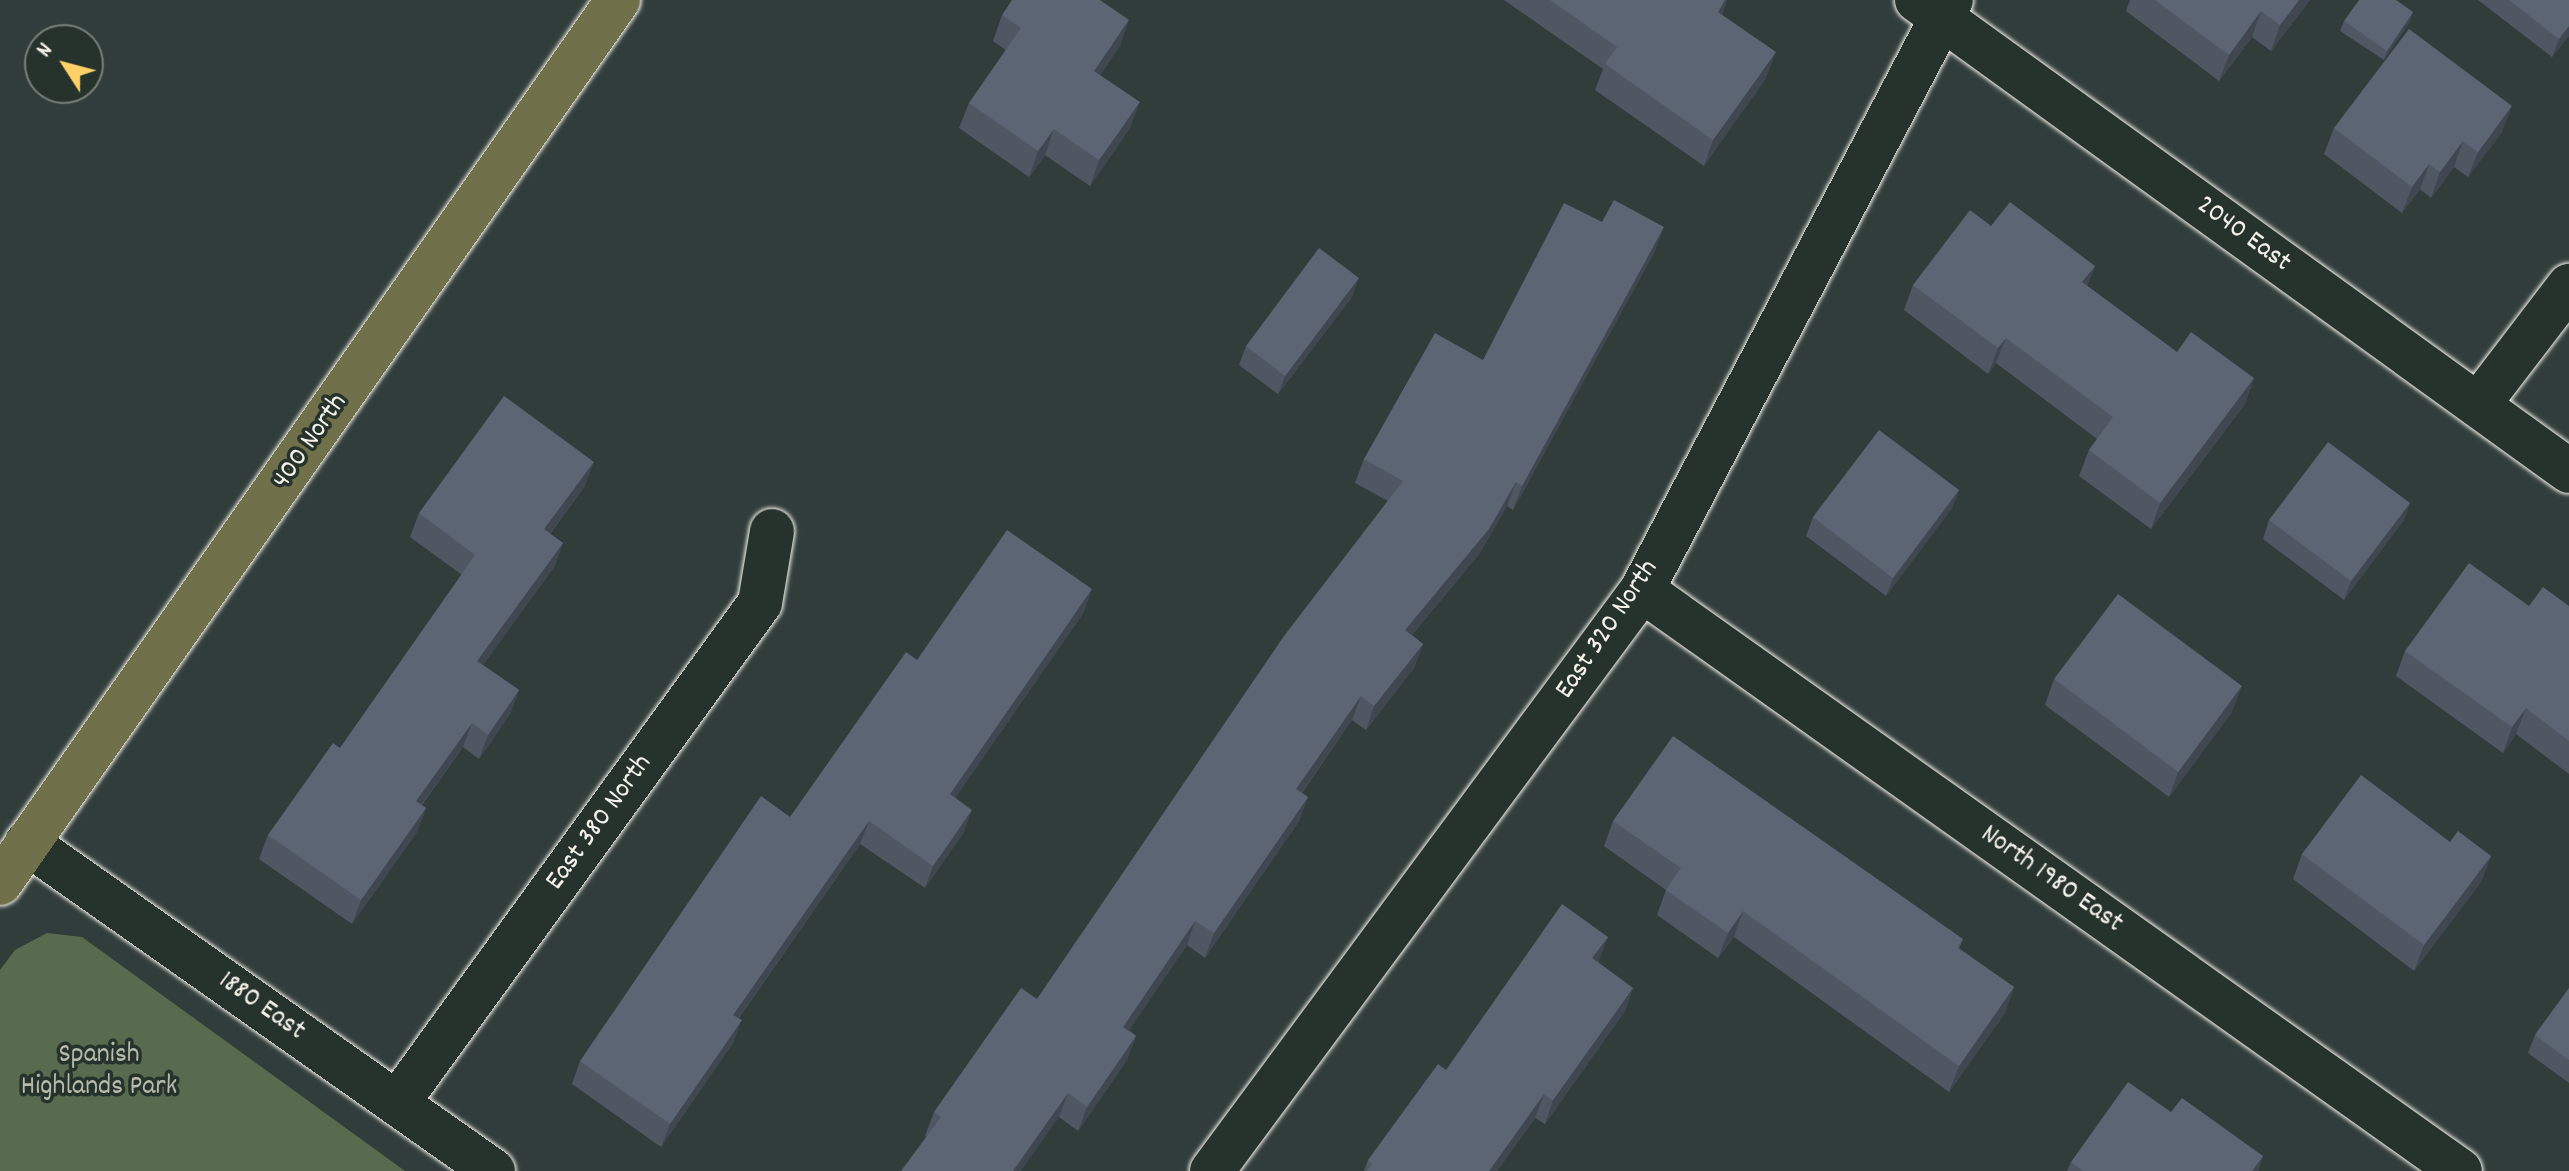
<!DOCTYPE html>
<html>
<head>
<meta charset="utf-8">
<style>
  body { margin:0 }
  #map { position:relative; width:2569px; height:1171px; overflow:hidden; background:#313d3b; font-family:Dekko,sans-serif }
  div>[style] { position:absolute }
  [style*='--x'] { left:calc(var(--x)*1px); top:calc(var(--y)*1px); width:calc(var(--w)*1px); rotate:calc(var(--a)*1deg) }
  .green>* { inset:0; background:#596b4e }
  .roads { filter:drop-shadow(0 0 2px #f4f1e8) drop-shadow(0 0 2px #f4f1e8) }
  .minor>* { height:44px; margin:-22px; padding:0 22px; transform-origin:22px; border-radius:22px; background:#26332d }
  .major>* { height:44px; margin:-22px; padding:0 22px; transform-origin:22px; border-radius:22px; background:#70704a }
  .wall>* { inset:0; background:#4f5763 }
  .shaded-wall>* { inset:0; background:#404750 }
  .building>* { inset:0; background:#5c6573 }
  span { translate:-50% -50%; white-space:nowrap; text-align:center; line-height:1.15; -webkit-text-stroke:7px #26332d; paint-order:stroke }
  .street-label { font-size:28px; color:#f4f1e8 }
  .park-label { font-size:28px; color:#b6bbaa }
  .north { position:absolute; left:24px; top:24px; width:80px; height:80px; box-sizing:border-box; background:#26332d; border:2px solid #787f78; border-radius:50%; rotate:306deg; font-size:22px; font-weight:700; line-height:32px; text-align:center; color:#f4f1e8 }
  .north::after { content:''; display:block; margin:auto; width:28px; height:36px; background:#ffd166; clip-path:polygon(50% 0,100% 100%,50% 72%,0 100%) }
</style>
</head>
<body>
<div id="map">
  <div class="green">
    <i style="clip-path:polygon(47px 933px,82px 937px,405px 1171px,0 1171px,0 970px,15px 950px)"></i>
  </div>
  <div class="roads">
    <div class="minor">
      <i style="--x:1917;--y:0;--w:804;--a:35.84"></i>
      <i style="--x:2478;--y:405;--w:150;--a:-52.6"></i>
      <i style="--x:1642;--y:590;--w:1003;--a:35.38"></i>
      <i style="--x:27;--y:843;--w:570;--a:35.14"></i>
      <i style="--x:398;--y:1102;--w:616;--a:-54.04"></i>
      <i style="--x:760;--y:603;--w:73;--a:-80.5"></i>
      <i style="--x:1212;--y:1171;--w:723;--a:-53.49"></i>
      <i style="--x:1642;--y:590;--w:666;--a:-62.36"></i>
    </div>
    <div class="major">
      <i style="--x:0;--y:883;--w:1078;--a:-55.01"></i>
    </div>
  </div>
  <div class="wall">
    <i style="clip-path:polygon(1504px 0,1727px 0,1722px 15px,1766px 78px,1704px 166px,1595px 90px,1603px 69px)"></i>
    <i style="clip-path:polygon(2130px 0,2310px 0,2271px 51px,2252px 37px,2219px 81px,2126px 11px)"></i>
    <i style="clip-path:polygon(2478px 0,2569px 0,2569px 36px,2552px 57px)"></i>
    <i style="clip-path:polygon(2413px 12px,2410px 21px,2384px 60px,2340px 31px,2344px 21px)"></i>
    <i style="clip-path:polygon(1002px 15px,1120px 46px,1100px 75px,1130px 128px,1090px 186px,1045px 155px,1029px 177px,959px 128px,969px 103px,1006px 50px,993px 41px)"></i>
    <i style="clip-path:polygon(2334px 128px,2502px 132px,2468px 177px,2454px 167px,2431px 198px,2420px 189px,2402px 213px,2324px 154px)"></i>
    <i style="clip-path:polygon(1991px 226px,2095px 266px,2087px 286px,2177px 352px,2254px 378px,2245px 404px,2151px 529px,2079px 476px,2089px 450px,2097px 439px,1996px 363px,1988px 374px,1904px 310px,1913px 285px)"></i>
    <i style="clip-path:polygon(1655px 251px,1513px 510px,1507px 506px,1480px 553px,1412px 635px,1423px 644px,1414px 668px,1366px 730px,1352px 720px,1302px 793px,1308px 797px,1299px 821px,1205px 958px,1187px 945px,1129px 1030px,1136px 1036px,1127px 1060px,1078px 1131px,1059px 1117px,927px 1137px,925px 1136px,934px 1112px,1037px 999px,1388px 501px,1355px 483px,1364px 459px,1483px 360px)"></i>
    <i style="clip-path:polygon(1352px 297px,1278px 394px,1239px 365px,1246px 346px)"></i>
    <i style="clip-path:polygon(585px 486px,550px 534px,563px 543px,554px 567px,483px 665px,519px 690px,510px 714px,479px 759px,463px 747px,422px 805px,426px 808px,417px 832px,352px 924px,259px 859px,268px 835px,340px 748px,462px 575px,410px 537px,419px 513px)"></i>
    <i style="clip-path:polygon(1959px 490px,1952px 508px,1886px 596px,1806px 536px,1813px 517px)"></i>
    <i style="clip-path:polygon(2410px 503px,2403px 521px,2344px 600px,2263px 539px,2269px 520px)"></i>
    <i style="clip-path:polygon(2529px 606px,2569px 606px,2569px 774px,2516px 734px,2503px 753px,2396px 676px,2405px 651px)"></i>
    <i style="clip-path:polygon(1084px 612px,955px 798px,964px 832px,925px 888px,860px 844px,739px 1018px,733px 1043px,661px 1147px,572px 1084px,580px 1061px,790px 817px,917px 660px)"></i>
    <i style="clip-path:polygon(2054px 679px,2232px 712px,2169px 797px,2045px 705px)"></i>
    <i style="clip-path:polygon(1613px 821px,1963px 939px,1959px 949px,2014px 987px,2005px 1013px,1949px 1092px,1734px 937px,1718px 958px,1657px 915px,1666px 890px,1604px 846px)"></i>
    <i style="clip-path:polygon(2302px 854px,2491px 856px,2481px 882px,2414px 971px,2293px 879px)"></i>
    <i style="clip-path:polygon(1608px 937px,1598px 962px,1633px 988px,1625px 1011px,1545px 1124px,1535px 1118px,1497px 1171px,1364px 1171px,1368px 1160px)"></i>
    <i style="clip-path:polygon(2569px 988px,2569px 1083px,2528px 1053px,2535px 1035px)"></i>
    <i style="clip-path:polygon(2171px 1112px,2263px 1156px,2258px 1171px,2067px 1171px,2071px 1162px)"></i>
  </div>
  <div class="shaded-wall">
    <i style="clip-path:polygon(1725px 0,1727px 0,1721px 18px,1718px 12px)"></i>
    <i style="clip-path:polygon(2299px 0,2310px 0,2271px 51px,2280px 25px)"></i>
    <i style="clip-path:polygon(2261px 11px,2252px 37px,2219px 81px,2229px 55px)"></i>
    <i style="clip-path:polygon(2413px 12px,2410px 21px,2384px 60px,2387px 51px)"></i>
    <i style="clip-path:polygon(1129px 20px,1120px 46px,1085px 97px,1094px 71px)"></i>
    <i style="clip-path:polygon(2569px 26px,2569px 36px,2552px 57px,2559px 39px)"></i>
    <i style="clip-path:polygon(1776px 52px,1766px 78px,1704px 166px,1713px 140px)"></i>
    <i style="clip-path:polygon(1140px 102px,1130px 128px,1090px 186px,1099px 160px)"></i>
    <i style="clip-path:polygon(2512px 106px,2502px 132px,2468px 177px,2478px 152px)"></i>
    <i style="clip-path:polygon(1054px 129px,1045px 155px,1029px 177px,1038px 151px)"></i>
    <i style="clip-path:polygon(2463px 141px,2454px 167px,2431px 198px,2440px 172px)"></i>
    <i style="clip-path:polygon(2429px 164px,2420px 189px,2402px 213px,2412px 187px)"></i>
    <i style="clip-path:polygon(1664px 227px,1655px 251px,1513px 510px,1522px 486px)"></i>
    <i style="clip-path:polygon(2095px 266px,2085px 291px,2082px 282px)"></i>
    <i style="clip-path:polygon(1359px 278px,1352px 297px,1278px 394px,1285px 376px)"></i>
    <i style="clip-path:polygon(2006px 338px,1996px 363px,1988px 374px,1998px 348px)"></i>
    <i style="clip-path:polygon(2254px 378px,2245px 404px,2151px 529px,2160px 503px)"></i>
    <i style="clip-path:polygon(594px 462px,585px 486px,535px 553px,544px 529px)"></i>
    <i style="clip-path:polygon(1516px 482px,1507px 506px,1480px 553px,1396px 654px,1405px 630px)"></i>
    <i style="clip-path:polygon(1959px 490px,1952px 508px,1886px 596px,1893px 578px)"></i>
    <i style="clip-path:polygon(2410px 503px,2403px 521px,2344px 600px,2351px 581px)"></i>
    <i style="clip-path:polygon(563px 543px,554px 567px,469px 685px,477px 661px)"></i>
    <i style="clip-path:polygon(1092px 589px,1084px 612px,942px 817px,950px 794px)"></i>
    <i style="clip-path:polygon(1423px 644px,1414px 668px,1366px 730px,1374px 706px)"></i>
    <i style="clip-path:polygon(2242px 686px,2232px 712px,2169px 797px,2178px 772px)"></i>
    <i style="clip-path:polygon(519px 690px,510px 714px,479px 759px,488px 735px)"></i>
    <i style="clip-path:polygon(1361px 696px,1352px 720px,1287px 813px,1296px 789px)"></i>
    <i style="clip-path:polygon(2526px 708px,2516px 734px,2503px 753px,2512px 727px)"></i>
    <i style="clip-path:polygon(472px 723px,463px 747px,407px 824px,416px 801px)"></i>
    <i style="clip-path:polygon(1308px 797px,1299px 821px,1205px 958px,1214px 933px)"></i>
    <i style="clip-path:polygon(426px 808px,417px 832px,352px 924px,361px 900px)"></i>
    <i style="clip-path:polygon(972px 810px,964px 832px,925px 888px,933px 866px)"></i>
    <i style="clip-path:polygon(869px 821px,860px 844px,725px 1037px,733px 1015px)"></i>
    <i style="clip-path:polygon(2491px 856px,2481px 882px,2414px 971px,2424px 945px)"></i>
    <i style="clip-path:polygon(1743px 911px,1734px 937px,1718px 958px,1728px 933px)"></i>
    <i style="clip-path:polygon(1195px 921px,1187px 945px,1115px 1051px,1123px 1027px)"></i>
    <i style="clip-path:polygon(1608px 937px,1599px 960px,1583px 982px,1592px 958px)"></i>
    <i style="clip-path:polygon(2014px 987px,2005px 1013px,1949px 1092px,1959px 1066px)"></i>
    <i style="clip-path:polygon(1633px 988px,1625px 1011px,1545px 1124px,1553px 1100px)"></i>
    <i style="clip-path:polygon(742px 1020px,733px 1043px,661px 1147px,670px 1124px)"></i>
    <i style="clip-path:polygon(1136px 1036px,1127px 1060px,1078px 1131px,1087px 1107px)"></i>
    <i style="clip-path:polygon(1068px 1093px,1059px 1117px,1021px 1171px,1013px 1171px)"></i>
    <i style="clip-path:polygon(1544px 1094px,1535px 1118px,1497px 1171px,1489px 1171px)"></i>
    <i style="clip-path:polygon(2263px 1156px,2258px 1171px,2252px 1171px)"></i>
  </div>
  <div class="building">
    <i style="clip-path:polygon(1012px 0,1100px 0,1129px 20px,1094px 71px,1140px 102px,1099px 160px,1054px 129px,1038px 151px,969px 103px,1021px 28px,1002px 15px)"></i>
    <i style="clip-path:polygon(1550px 0,1725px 0,1718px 12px,1776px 52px,1713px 140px,1605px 64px,1617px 47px)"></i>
    <i style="clip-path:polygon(2155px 0,2299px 0,2280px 25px,2261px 11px,2229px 55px)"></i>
    <i style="clip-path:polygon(2359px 0,2396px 0,2413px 12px,2387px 51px,2344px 21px)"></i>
    <i style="clip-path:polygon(2509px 0,2569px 0,2569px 26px,2559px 39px)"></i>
    <i style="clip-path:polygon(2409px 29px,2512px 106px,2478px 152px,2463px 141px,2440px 172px,2429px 164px,2412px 187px,2334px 128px)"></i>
    <i style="clip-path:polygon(1614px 200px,1664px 227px,1522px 486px,1516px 482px,1489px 529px,1405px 630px,1423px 644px,1374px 706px,1361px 696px,1296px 789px,1308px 797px,1214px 933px,1195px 921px,1123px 1027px,1136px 1036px,1087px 1107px,1068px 1093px,1013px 1171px,901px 1171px,941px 1117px,934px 1112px,1021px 988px,1037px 999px,1284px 636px,1403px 481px,1364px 459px,1435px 333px,1483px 360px,1564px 203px,1602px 222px)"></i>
    <i style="clip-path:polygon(2010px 202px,2095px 266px,2082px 282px,2177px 352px,2191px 332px,2254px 378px,2160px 503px,2089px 450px,2113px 417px,2006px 338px,1998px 348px,1913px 285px,1970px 210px,1991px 226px)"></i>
    <i style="clip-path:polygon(1319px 248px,1359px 278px,1285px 376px,1246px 346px)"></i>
    <i style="clip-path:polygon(504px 396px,594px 462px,544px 529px,563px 543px,477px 661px,519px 690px,488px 735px,472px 723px,416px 801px,426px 808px,361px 900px,268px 835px,333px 743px,340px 748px,475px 555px,419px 513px)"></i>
    <i style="clip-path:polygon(1879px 430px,1959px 490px,1893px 578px,1813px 517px)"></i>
    <i style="clip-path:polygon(2328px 442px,2410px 503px,2351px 581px,2269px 520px)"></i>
    <i style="clip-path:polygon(1007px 530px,1092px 589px,950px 794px,972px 810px,933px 866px,869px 821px,733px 1015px,742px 1020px,670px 1124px,580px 1061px,761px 796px,790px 817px,906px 652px,917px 660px)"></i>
    <i style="clip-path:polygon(2469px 563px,2529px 606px,2543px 587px,2569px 606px,2569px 741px,2526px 708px,2512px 727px,2405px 651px)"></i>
    <i style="clip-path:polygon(2118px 594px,2242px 686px,2178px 772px,2054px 679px)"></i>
    <i style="clip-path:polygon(1673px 736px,1963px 939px,1957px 947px,2014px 987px,1959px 1066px,1743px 911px,1728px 933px,1666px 890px,1681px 868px,1613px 821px)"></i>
    <i style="clip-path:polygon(2361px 775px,2450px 842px,2458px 831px,2491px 856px,2424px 945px,2302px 854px)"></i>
    <i style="clip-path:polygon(1562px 904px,1608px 937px,1592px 958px,1633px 988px,1553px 1100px,1544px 1094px,1489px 1171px,1367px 1171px,1372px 1164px,1368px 1160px,1438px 1064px,1446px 1070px)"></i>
    <i style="clip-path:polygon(2569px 988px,2569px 1060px,2535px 1035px)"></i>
    <i style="clip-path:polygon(2128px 1082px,2171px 1112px,2182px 1098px,2263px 1156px,2252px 1171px,2083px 1171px,2071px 1162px)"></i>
  </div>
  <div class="street-label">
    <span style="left:2243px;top:235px;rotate:36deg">2040 East</span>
    <span style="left:311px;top:442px;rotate:-55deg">400 North</span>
    <span style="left:1608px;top:630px;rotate:-56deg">East 320 North</span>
    <span style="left:600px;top:823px;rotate:-54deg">East 380 North</span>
    <span style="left:2051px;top:880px;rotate:35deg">North 1980 East</span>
    <span style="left:261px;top:1007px;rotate:35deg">1880 East</span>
  </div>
  <div class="park-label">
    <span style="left:99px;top:1072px">Spanish<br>Highlands Park</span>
  </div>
  <div class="north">N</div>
</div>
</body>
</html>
